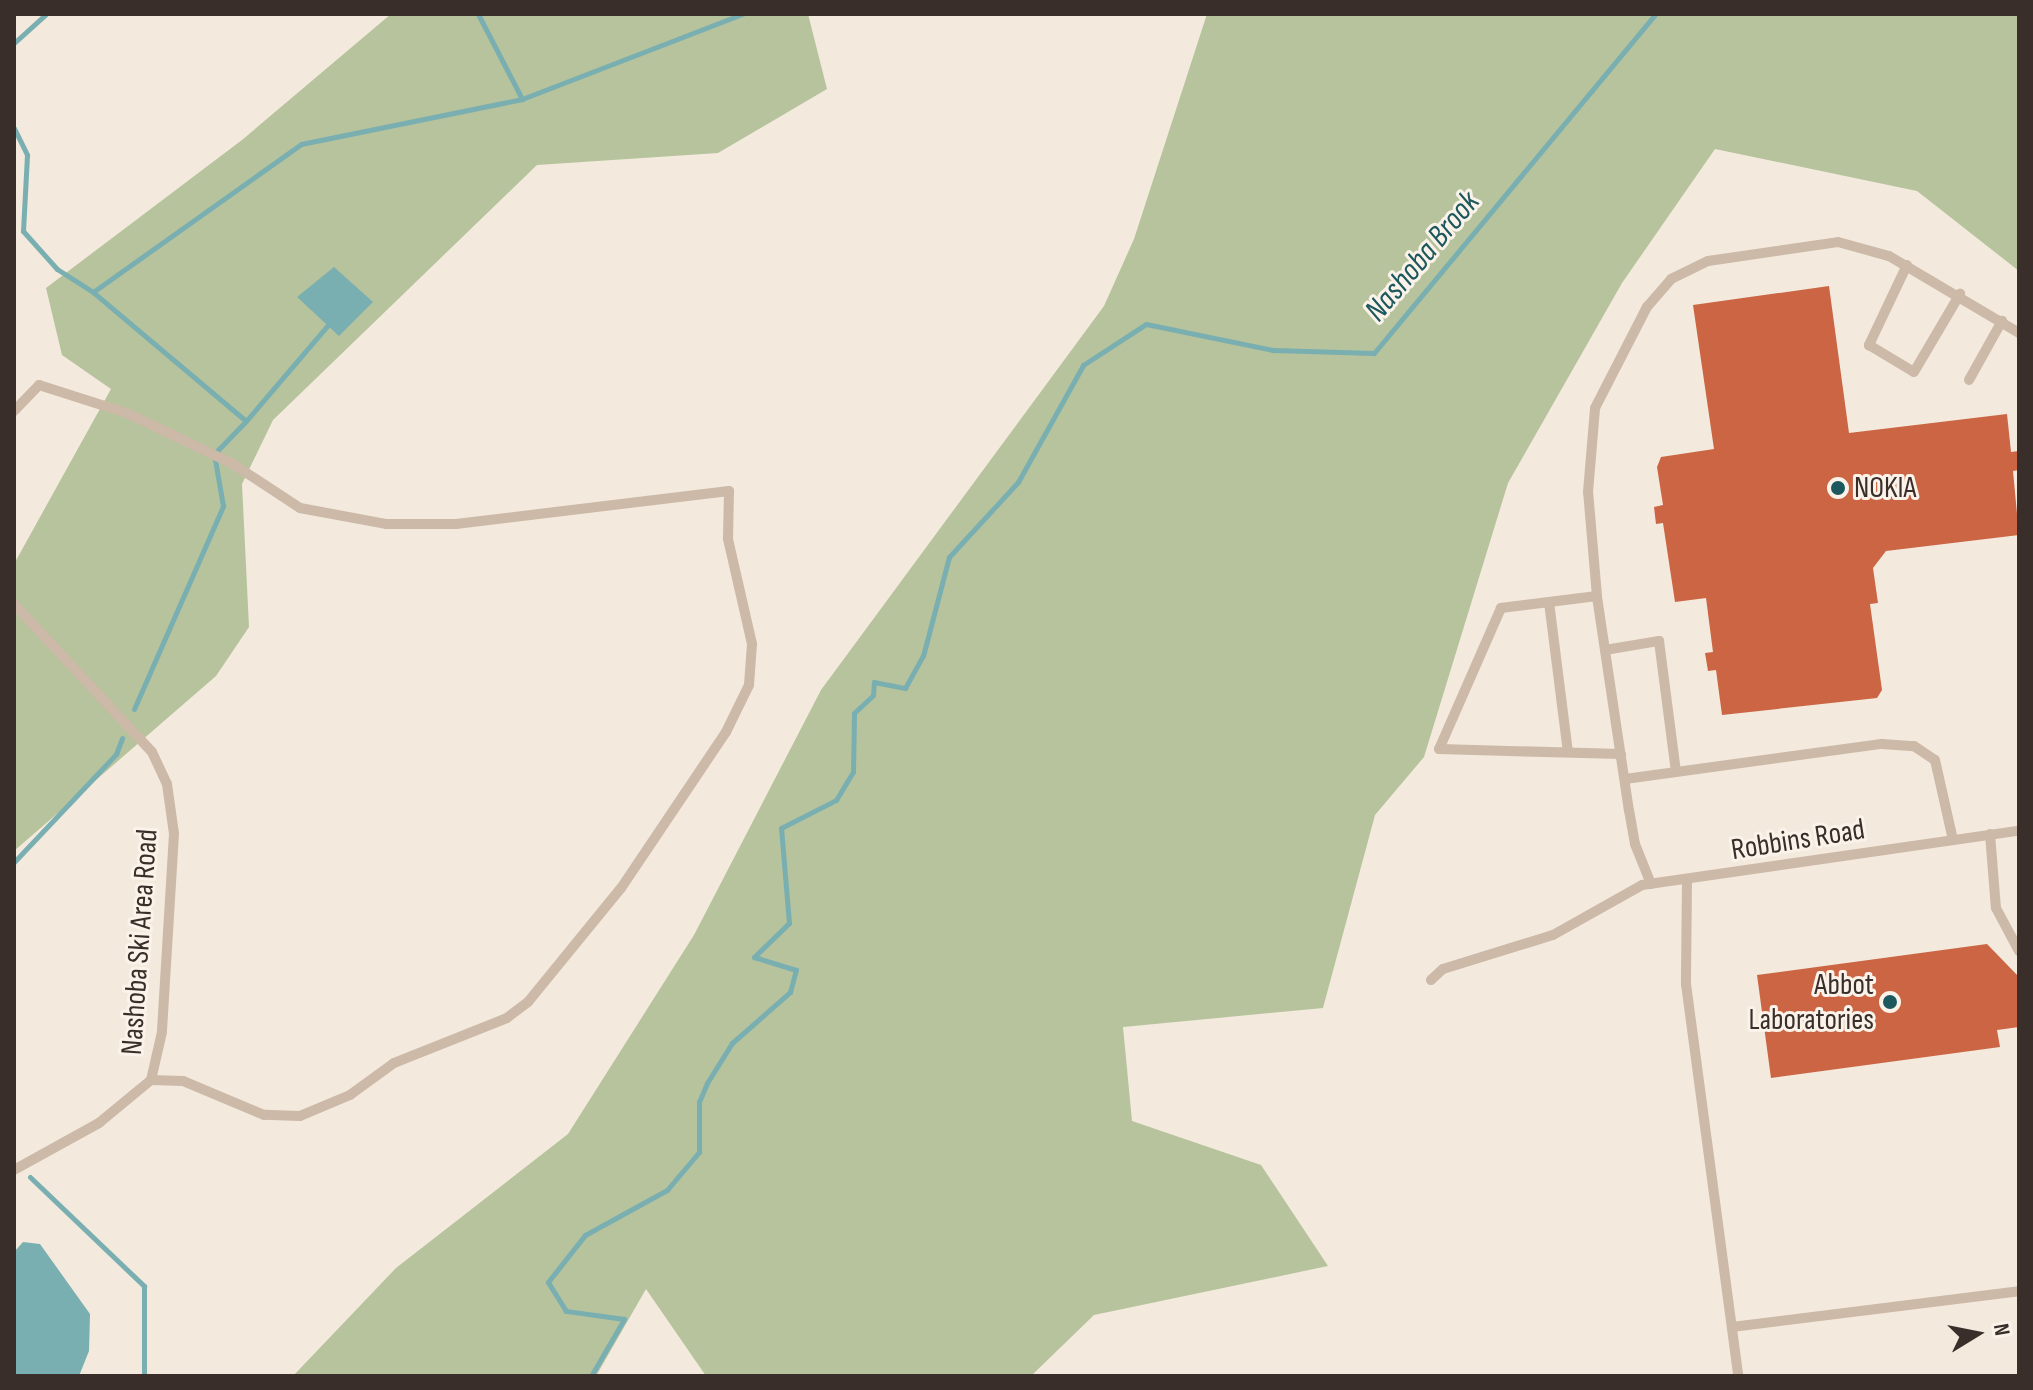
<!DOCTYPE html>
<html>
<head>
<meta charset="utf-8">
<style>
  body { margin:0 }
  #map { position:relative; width:2033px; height:1390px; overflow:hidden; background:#f3e9dd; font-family:"Sofia Sans Condensed",sans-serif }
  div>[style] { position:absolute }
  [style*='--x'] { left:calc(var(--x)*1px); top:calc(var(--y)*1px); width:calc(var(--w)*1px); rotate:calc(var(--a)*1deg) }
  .green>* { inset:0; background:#b6c39c }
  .water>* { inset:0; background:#7aafb2 }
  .stream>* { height:5px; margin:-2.5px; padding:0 2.5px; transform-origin:2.5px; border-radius:2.5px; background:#7aafb2 }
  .building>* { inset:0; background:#cb6543 }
  .lane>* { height:10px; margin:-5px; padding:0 5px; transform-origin:5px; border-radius:5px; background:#ccb9a8 }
  .dots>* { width:22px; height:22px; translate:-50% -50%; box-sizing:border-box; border:4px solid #fbf3ea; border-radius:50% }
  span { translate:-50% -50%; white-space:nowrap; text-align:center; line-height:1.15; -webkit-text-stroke:6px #fbf3ea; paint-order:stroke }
  .poi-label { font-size:30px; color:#392e29 }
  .left { translate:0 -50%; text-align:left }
  .right { translate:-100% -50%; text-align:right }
  .street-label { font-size:30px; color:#392e29 }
  .water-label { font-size:32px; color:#1c585d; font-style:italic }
  .frame { position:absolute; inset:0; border:16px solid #392e29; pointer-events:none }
  .north { position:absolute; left:1937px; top:1294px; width:80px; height:80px; -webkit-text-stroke:6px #fbf3ea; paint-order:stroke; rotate:80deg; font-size:22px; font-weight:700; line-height:32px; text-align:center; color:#392e29 }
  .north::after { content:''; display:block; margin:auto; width:28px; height:36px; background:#392e29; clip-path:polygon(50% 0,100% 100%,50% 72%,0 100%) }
</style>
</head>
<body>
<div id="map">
  <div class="green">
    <i style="clip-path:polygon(391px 14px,808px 14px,827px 89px,718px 153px,537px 165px,273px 420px,242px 484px,249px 627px,216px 676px,14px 851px,14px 564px,111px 389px,62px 355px,46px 288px,242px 140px)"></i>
    <i style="clip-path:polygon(1207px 14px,2019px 14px,2019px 271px,1917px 191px,1715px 149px,1622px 283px,1508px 483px,1424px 757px,1375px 815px,1323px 1008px,1123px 1027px,1132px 1121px,1261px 1165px,1328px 1266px,1094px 1315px,1031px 1376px,706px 1376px,646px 1289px,596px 1376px,293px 1376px,396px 1268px,568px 1134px,694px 935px,821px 690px,1104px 306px,1134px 239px)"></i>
  </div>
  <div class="water">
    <i style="clip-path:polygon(334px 267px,373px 302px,339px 336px,297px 297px)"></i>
    <i style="clip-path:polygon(23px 1242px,40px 1244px,90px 1314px,89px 1351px,79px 1376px,14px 1376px,14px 1252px)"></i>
  </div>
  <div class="stream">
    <i style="--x:478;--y:14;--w:96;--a:62.6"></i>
    <i style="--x:14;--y:43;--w:43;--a:-42.2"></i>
    <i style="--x:14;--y:128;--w:30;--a:64"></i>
    <i style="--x:27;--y:155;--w:76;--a:93"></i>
    <i style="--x:23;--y:231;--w:51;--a:48.2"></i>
    <i style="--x:57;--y:269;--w:43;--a:32.6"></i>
    <i style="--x:246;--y:421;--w:126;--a:-49.5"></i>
    <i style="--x:134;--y:709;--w:222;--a:-66.3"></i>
    <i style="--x:223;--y:506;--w:53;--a:-99.8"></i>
    <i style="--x:214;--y:454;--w:46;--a:-45.9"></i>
    <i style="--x:246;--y:421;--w:200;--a:-139.9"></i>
    <i style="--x:93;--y:292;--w:255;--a:-35.4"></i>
    <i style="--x:301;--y:144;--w:226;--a:-11.5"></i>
    <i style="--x:522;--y:99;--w:236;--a:-21.1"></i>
    <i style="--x:14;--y:862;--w:149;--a:-46.6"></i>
    <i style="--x:116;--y:754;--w:17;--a:-69"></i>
    <i style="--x:30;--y:1177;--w:158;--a:43.7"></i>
    <i style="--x:144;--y:1286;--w:90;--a:90"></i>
    <i style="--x:591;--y:1376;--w:66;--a:-59.9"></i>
    <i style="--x:624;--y:1319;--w:59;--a:-172.1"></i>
    <i style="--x:566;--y:1311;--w:34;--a:-122"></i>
    <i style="--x:548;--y:1282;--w:60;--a:-51.8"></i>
    <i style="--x:585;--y:1235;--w:94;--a:-28.8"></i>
    <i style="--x:667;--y:1190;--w:50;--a:-49.9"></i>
    <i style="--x:699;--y:1152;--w:50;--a:-90"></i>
    <i style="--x:699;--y:1102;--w:21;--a:-67"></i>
    <i style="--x:707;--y:1083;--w:47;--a:-58"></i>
    <i style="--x:732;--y:1043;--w:77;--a:-41.3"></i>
    <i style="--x:790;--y:992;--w:23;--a:-75"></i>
    <i style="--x:796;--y:970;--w:44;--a:-162.8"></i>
    <i style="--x:754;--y:957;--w:49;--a:-44.2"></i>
    <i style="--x:789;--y:923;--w:95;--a:-94.8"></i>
    <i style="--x:781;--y:828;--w:62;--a:-27"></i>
    <i style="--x:836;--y:800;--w:33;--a:-59"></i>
    <i style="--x:853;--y:772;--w:59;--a:-89"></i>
    <i style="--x:854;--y:713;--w:26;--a:-43"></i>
    <i style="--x:873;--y:695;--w:13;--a:-86"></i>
    <i style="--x:874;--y:682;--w:32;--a:11"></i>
    <i style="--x:905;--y:688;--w:37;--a:-61"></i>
    <i style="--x:923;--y:656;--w:102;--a:-75.3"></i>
    <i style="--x:949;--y:557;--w:102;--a:-47.4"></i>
    <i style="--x:1018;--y:482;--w:134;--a:-60.9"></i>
    <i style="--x:1083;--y:365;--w:75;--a:-33.1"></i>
    <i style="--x:1146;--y:324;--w:130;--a:11.6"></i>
    <i style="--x:1273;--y:350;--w:101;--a:1.7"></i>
    <i style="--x:1374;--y:353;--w:440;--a:-50.3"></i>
  </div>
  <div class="building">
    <i style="clip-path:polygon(1829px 286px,1849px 433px,2007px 414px,2011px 452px,2019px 451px,2019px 470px,2013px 471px,2019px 535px,1886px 551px,1873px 568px,1878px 603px,1870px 604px,1882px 690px,1877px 698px,1722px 715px,1716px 670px,1708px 671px,1705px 653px,1713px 652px,1706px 598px,1675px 602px,1663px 523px,1656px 524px,1654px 507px,1663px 505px,1657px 467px,1661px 457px,1714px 449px,1693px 305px)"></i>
    <i style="clip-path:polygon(1987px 944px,2019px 977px,2019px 1027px,1997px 1030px,2000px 1047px,1771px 1078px,1757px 975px)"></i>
  </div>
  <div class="lane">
    <i style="--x:1907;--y:265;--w:89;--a:115.4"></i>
    <i style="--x:1869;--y:345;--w:52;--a:31"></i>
    <i style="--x:1914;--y:372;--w:91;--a:-59.5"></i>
    <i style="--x:1969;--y:380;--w:68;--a:-60.8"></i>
    <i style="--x:14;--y:411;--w:36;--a:-46"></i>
    <i style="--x:39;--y:385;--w:92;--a:17.7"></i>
    <i style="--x:127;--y:413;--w:118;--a:25.7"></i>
    <i style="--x:233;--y:464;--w:80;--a:33.3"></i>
    <i style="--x:300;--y:508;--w:87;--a:10.5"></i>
    <i style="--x:386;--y:524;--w:70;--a:0"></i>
    <i style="--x:456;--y:524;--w:275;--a:-6.9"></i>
    <i style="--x:729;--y:491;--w:48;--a:91.2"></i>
    <i style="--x:728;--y:539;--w:108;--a:77.1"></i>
    <i style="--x:752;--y:644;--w:41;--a:94.2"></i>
    <i style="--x:749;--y:685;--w:52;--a:116.1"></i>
    <i style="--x:726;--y:732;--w:188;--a:123.9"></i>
    <i style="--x:621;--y:888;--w:147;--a:129.2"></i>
    <i style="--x:528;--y:1002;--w:26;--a:143"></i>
    <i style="--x:507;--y:1018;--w:122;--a:158.3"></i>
    <i style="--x:394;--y:1063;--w:54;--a:144"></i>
    <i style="--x:350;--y:1095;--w:54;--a:157.2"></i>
    <i style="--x:300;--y:1116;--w:36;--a:-178"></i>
    <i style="--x:264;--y:1115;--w:88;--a:-157.2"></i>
    <i style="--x:183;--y:1081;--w:32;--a:-178"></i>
    <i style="--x:1597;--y:596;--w:97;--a:172.9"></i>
    <i style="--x:1501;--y:608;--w:154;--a:113.7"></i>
    <i style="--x:1439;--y:749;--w:182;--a:1.6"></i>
    <i style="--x:1549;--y:602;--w:151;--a:82.8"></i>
    <i style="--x:14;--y:604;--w:202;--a:47"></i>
    <i style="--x:152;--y:752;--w:35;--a:65"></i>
    <i style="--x:167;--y:784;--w:50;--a:82"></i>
    <i style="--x:174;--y:834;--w:198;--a:93.5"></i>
    <i style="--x:162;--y:1032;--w:49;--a:102.9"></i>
    <i style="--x:151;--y:1080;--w:67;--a:140.4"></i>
    <i style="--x:99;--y:1123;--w:97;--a:151.1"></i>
    <i style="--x:1605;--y:650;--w:55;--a:-9.5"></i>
    <i style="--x:1659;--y:641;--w:132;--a:82.6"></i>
    <i style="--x:1625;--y:779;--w:259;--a:-7.8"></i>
    <i style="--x:1882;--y:744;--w:32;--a:4"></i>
    <i style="--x:1914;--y:746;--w:25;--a:34"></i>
    <i style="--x:1935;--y:760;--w:82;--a:77.3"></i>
    <i style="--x:1990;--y:834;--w:74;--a:85.4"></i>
    <i style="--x:1996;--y:908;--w:49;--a:61.9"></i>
    <i style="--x:1687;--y:881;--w:103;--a:90.6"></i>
    <i style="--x:1686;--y:984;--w:395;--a:82.4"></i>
    <i style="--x:1651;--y:884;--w:43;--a:-111.8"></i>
    <i style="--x:1635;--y:844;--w:34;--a:-100"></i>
    <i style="--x:1629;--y:811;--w:217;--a:-98.5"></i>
    <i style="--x:1597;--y:596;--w:104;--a:-94.9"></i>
    <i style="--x:1588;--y:492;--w:84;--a:-85.2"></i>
    <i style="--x:1595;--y:408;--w:114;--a:-62.8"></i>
    <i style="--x:1647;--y:307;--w:37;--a:-49"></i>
    <i style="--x:1671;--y:279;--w:41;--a:-25.9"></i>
    <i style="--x:1708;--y:261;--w:131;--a:-8.3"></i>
    <i style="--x:1838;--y:242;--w:53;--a:15.4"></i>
    <i style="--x:1889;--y:256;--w:151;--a:30.6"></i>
    <i style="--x:1431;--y:980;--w:16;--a:-43"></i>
    <i style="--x:1443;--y:969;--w:115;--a:-17.2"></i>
    <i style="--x:1553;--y:935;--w:102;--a:-29.3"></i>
    <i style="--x:1642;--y:885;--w:381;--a:-8.2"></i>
    <i style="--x:1732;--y:1327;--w:289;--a:-7.1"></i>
  </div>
  <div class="dots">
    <i style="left:1838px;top:488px;background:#1c585d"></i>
    <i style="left:1890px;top:1002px;background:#1c585d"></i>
  </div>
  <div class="poi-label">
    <span class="left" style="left:1854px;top:488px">NOKIA</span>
    <span class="right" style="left:1874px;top:1002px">Abbot<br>Laboratories</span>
  </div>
  <div class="street-label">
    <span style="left:1798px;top:840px;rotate:-9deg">Robbins Road</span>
    <span style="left:140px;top:942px;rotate:-86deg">Nashoba Ski Area Road</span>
  </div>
  <div class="water-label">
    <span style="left:1423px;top:257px;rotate:-50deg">Nashoba Brook</span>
  </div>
  <div class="frame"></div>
  <div class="north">N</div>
</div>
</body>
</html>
